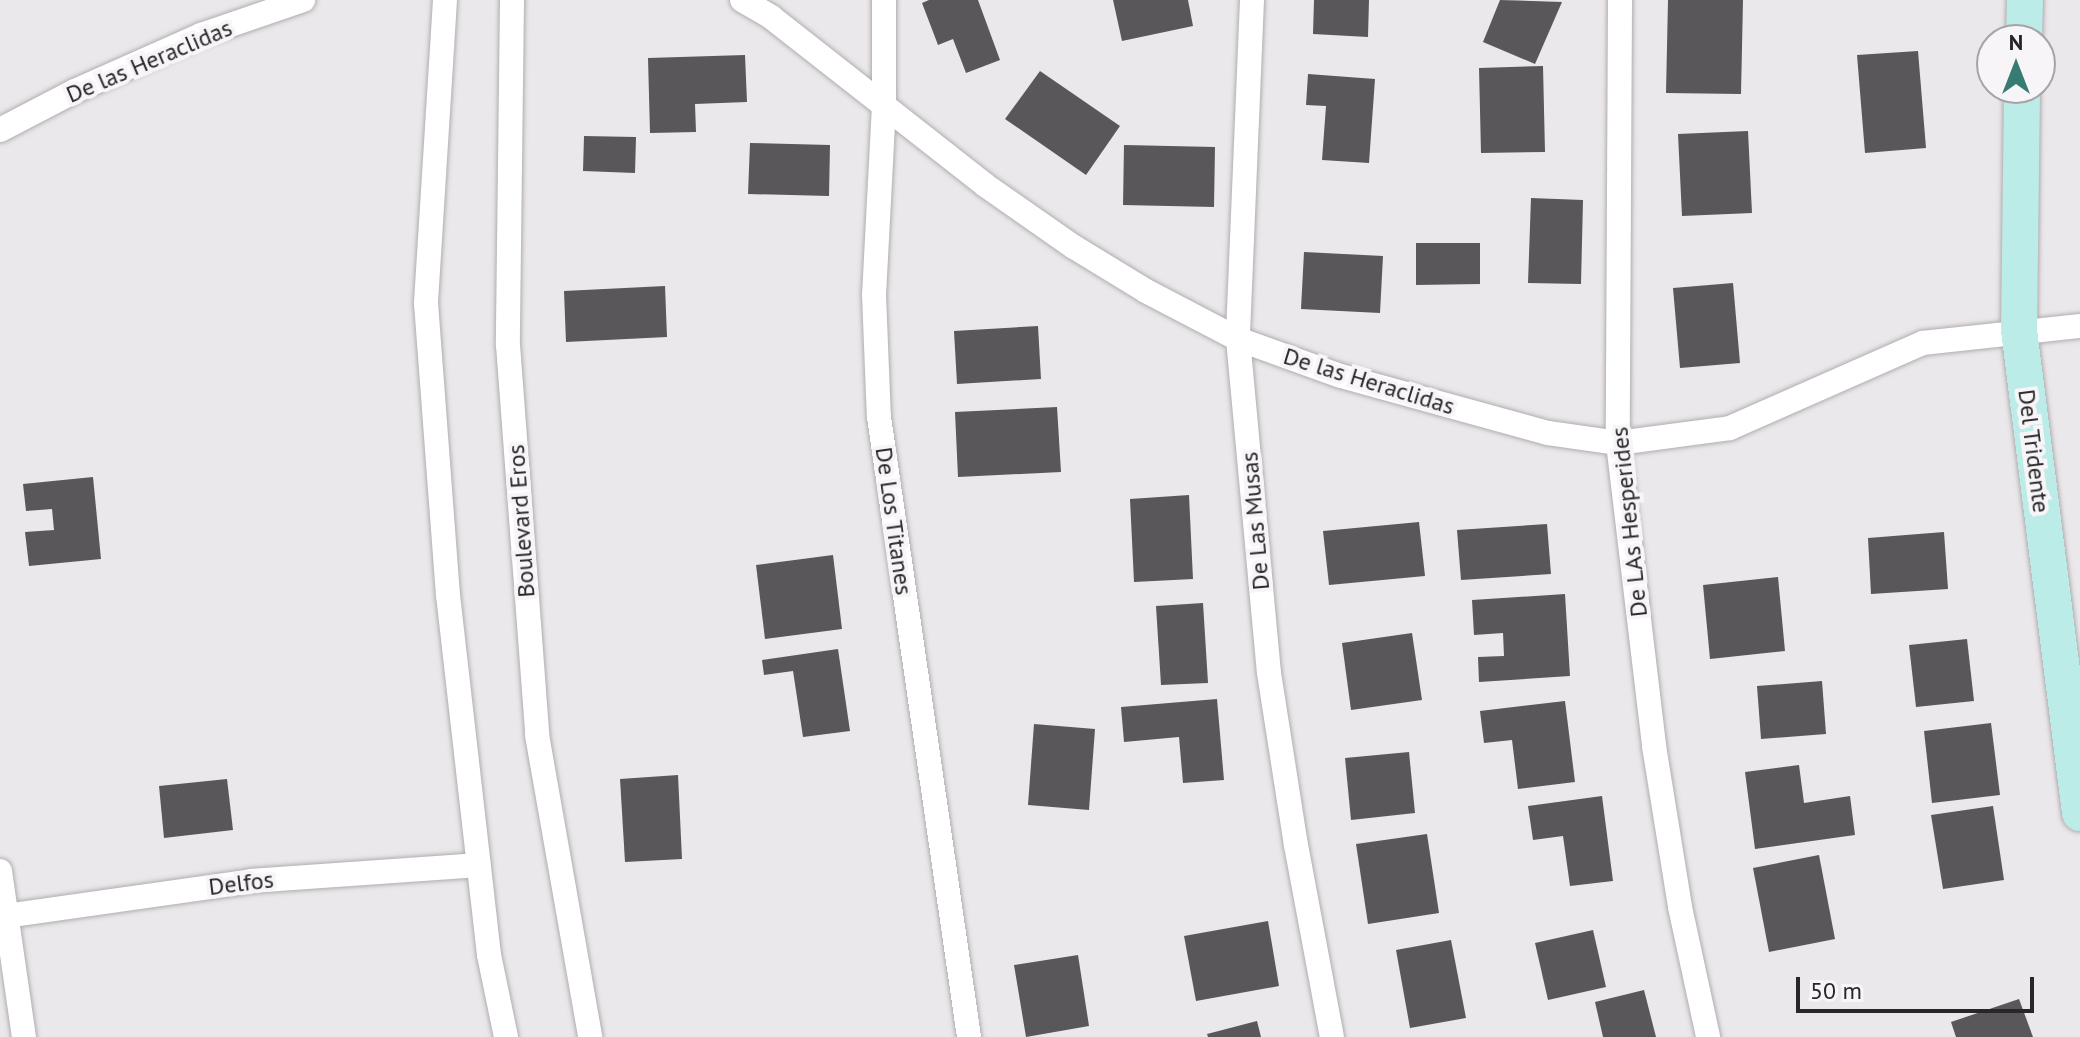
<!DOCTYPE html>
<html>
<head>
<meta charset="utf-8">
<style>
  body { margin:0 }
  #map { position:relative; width:2080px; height:1037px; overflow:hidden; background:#ebe8eb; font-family:"PT Sans",sans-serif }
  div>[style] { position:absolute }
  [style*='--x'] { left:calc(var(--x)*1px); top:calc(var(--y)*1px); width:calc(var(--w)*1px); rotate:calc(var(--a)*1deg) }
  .building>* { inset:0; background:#5a575a }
  .roads { filter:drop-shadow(0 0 2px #b0adb0) drop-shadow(0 0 2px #b0adb0) }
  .minor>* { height:24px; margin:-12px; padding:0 12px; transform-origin:12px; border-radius:12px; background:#fff }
  .secondary>* { height:36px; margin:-18px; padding:0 18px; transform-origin:18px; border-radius:18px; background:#bcece7 }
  span { translate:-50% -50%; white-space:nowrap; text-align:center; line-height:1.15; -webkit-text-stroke:8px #f8f5f8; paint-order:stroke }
  .street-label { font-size:24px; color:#282728 }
  .north { position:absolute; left:1976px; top:24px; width:80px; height:80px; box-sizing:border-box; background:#f8f5f8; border:2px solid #a5a3a5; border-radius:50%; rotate:0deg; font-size:22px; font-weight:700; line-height:32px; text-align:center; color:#282728 }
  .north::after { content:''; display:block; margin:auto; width:28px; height:36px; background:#377c72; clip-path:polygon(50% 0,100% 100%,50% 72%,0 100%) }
  .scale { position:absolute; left:1796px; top:977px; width:238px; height:36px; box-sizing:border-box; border:4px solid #282728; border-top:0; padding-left:10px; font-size:24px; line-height:28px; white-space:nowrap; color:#282728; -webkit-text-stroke:6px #f8f5f8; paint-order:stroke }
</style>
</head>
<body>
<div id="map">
  <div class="building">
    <i style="clip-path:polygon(929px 0,978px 0,1000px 60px,966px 73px,953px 39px,938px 45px,922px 3px)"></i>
    <i style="clip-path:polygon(1113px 0,1188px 0,1193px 26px,1122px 41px)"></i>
    <i style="clip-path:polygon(1314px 0,1369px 0,1368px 37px,1313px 34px)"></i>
    <i style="clip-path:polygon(1500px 0,1562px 2px,1535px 64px,1483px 42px)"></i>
    <i style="clip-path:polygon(1668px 0,1743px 0,1741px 94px,1666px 93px)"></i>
    <i style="clip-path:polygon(1918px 51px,1926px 148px,1865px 153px,1857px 55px)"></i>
    <i style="clip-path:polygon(745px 55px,747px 102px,695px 104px,696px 132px,650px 133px,648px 58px)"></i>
    <i style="clip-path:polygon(1543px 66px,1545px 152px,1481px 153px,1479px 68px)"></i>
    <i style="clip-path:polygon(1040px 71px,1120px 126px,1086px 175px,1005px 119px)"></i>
    <i style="clip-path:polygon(1308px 74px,1375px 79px,1369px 163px,1322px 160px,1326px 106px,1306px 105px)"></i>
    <i style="clip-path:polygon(1748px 131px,1752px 213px,1682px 216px,1678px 134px)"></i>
    <i style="clip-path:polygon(584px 136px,636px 137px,635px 173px,583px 171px)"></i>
    <i style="clip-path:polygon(750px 143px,830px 145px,829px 196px,748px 194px)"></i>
    <i style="clip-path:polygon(1124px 145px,1215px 147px,1214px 207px,1123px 205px)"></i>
    <i style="clip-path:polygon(1531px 198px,1583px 200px,1581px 284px,1528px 283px)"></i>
    <i style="clip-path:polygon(1416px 243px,1480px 243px,1480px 284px,1416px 285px)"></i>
    <i style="clip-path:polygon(1304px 252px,1383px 256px,1380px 313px,1301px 309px)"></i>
    <i style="clip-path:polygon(1733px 283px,1740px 363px,1680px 368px,1673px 288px)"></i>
    <i style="clip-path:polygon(665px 286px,667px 337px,566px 342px,564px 291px)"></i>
    <i style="clip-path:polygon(1038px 326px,1041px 379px,957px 384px,954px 331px)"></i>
    <i style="clip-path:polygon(1057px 407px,1061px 472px,958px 477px,955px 412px)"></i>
    <i style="clip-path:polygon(93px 477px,101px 559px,29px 566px,25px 532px,54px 530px,52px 509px,26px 511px,23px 484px)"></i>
    <i style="clip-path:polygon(1189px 495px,1193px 579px,1134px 582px,1130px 499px)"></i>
    <i style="clip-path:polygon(1419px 522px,1425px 576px,1329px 585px,1323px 531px)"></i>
    <i style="clip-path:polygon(1547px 524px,1551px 574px,1461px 580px,1457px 530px)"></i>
    <i style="clip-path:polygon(1944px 532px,1948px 589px,1871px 594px,1868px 538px)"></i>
    <i style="clip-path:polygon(833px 555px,842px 629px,765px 639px,756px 565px)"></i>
    <i style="clip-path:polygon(1778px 577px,1785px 651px,1710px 659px,1703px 585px)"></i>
    <i style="clip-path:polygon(1565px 594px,1570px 676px,1479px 682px,1478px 657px,1504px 656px,1503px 633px,1474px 635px,1472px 600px)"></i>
    <i style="clip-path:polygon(1203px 603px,1208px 683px,1161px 685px,1156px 606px)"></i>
    <i style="clip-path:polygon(1412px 633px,1422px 700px,1351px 710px,1342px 643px)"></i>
    <i style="clip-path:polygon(1967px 639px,1974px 701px,1916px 707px,1909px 645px)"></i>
    <i style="clip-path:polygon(838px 649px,850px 731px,803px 737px,793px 671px,764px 675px,762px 660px)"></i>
    <i style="clip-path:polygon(1822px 681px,1826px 734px,1761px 739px,1757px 686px)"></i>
    <i style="clip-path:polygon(1217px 699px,1224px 780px,1183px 783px,1179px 737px,1124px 742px,1121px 707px)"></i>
    <i style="clip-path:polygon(1565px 701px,1575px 782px,1518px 789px,1512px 740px,1484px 743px,1480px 711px)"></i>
    <i style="clip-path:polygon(1991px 723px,2000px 795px,1932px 803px,1924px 731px)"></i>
    <i style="clip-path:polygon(1034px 724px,1095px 729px,1089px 810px,1028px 805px)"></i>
    <i style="clip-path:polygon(1409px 752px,1415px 813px,1351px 820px,1345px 758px)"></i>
    <i style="clip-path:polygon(1799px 765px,1804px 803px,1850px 796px,1855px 835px,1755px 849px,1745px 772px)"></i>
    <i style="clip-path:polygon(678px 775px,682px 859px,625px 862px,620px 779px)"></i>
    <i style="clip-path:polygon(227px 779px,233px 830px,164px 838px,159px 786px)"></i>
    <i style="clip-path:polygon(1602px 796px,1613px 881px,1570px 886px,1563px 836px,1533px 840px,1528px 806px)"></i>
    <i style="clip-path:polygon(1993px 806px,2004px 880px,1943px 889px,1931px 815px)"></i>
    <i style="clip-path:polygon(1427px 834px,1439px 913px,1368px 924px,1356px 844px)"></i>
    <i style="clip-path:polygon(1819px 855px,1835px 939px,1769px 952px,1753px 868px)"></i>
    <i style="clip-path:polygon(1268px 921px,1279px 986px,1196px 1001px,1184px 936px)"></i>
    <i style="clip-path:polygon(1593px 930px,1606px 987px,1548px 1000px,1535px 943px)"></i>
    <i style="clip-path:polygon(1451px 940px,1466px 1018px,1410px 1028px,1396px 950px)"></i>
    <i style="clip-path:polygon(1078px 955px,1089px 1026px,1026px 1037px,1014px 965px)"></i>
    <i style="clip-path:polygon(1644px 990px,1656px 1037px,1603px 1037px,1595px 1002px)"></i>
    <i style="clip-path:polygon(2019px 999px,2033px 1037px,1956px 1037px,1951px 1022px)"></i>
    <i style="clip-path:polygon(1257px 1021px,1261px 1037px,1208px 1037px,1207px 1034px)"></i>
  </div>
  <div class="roads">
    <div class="minor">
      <i style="--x:445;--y:0;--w:304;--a:93.6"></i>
      <i style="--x:426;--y:303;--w:293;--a:85.7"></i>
      <i style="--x:448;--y:595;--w:362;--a:83.5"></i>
      <i style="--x:489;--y:955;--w:84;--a:78.3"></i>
      <i style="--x:512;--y:0;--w:345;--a:90.7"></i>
      <i style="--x:508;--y:345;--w:391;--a:85.7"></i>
      <i style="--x:537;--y:735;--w:307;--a:80"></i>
      <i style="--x:742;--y:0;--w:34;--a:30"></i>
      <i style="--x:771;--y:17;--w:272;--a:38.1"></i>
      <i style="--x:985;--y:185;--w:108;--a:34.9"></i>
      <i style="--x:1074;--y:247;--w:84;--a:31.4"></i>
      <i style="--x:1146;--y:291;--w:104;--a:27.6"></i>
      <i style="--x:1238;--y:339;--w:109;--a:19.8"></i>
      <i style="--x:1341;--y:376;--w:215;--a:15.4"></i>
      <i style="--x:1548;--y:433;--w:71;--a:8.1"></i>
      <i style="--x:1618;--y:443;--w:113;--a:-7.6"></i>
      <i style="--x:1730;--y:428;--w:211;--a:-23.8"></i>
      <i style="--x:1923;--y:343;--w:158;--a:-6.2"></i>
      <i style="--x:884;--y:0;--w:105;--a:90"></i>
      <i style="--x:884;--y:105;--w:190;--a:93"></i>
      <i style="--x:874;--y:295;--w:122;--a:87.7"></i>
      <i style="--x:879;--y:417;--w:626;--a:81.74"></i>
      <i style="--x:1252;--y:0;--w:339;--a:92.4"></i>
      <i style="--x:1238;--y:339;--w:335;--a:84.7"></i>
      <i style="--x:1269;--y:673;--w:174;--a:81.1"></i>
      <i style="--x:1296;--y:845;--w:195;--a:79.4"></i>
      <i style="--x:1620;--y:0;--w:443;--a:90.3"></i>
      <i style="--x:1618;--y:443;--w:305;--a:83.2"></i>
      <i style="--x:1654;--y:746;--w:163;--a:80.8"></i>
      <i style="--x:1680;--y:907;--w:133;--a:77.8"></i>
      <i style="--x:0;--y:130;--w:85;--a:-27.5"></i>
      <i style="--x:75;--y:91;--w:138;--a:-24"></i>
      <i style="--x:201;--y:35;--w:108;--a:-18.9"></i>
      <i style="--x:0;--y:871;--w:168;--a:81.8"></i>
      <i style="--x:6;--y:916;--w:247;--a:-8.1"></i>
      <i style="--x:251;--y:881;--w:228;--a:-4"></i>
    </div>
    <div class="secondary">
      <i style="--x:2024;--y:40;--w:40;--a:-88.6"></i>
      <i style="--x:2022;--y:88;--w:242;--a:90.7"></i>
      <i style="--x:2019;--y:330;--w:487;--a:82.8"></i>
    </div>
  </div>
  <div class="street-label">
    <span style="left:149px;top:61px;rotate:-23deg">De las Heraclidas</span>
    <span style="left:1369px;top:381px;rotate:17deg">De las Heraclidas</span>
    <span style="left:2034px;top:451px;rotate:83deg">Del Tridente</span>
    <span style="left:521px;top:521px;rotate:-94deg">Boulevard Eros</span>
    <span style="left:894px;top:521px;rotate:82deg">De Los Titanes</span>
    <span style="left:1255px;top:521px;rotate:-95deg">De Las Musas</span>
    <span style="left:1629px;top:522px;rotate:-96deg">De LAs Hesperides</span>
    <span style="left:241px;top:883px;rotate:-7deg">Delfos</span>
  </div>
  <div class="north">N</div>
  <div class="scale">50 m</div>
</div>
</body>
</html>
